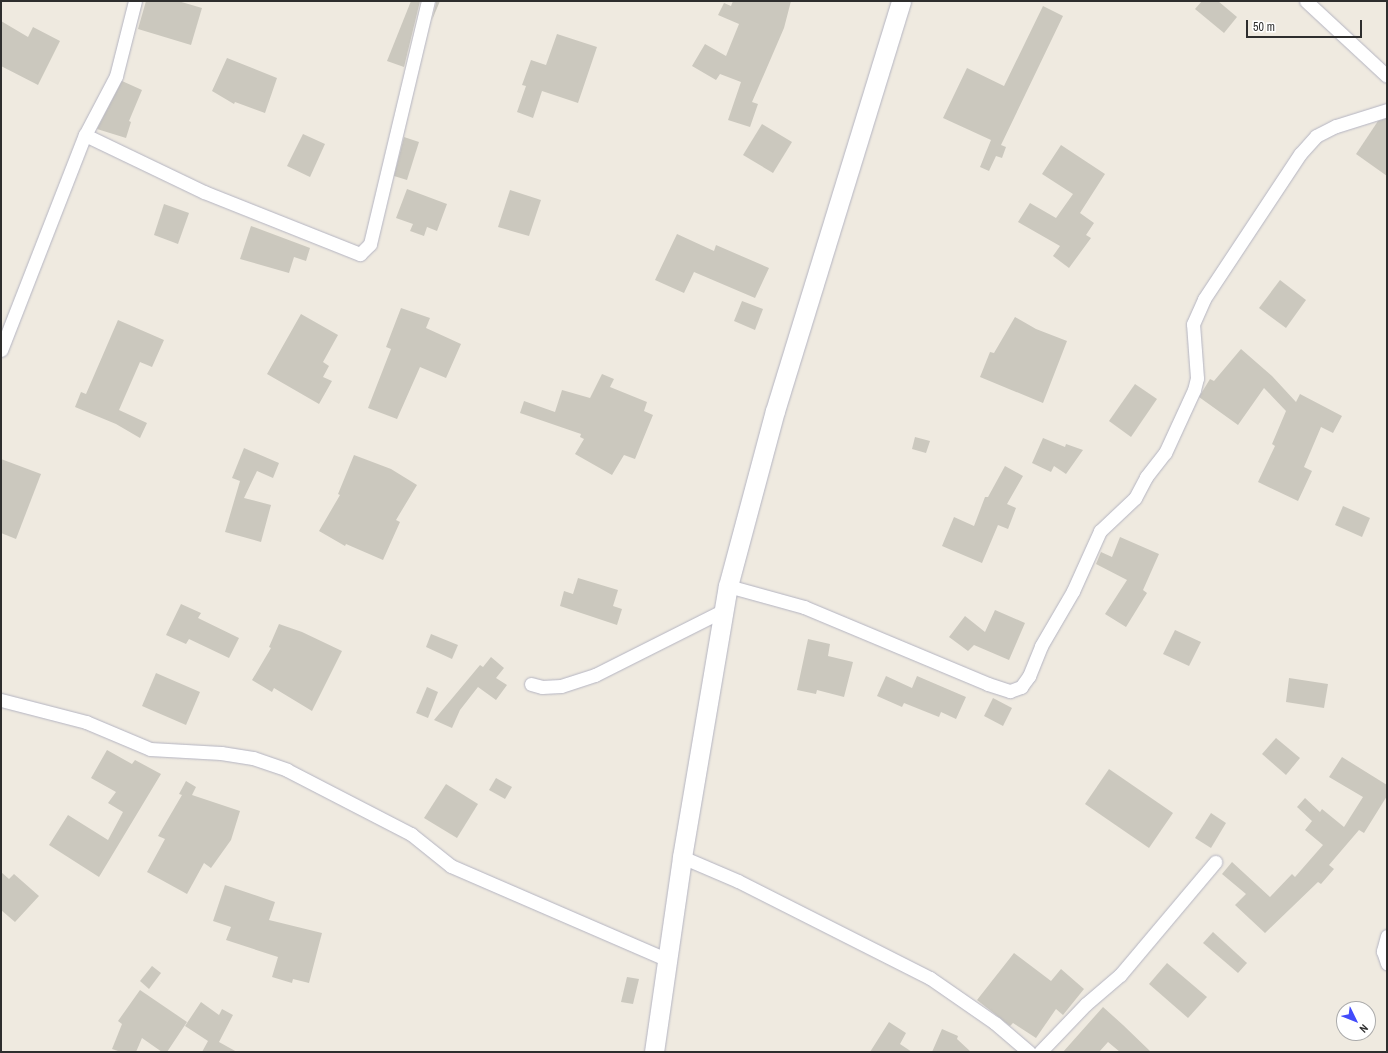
<!DOCTYPE html>
<html>
<head>
<meta charset="utf-8">
<style>
  body { margin:0 }
  #map { position:relative; width:1388px; height:1053px; overflow:hidden; background:#efeae0; font-family:"Archivo Narrow",sans-serif }
  div>[style] { position:absolute }
  [style*='--x'] { left:calc(var(--x)*1px); top:calc(var(--y)*1px); width:calc(var(--w)*1px); rotate:calc(var(--a)*1deg) }
  .building>* { inset:0; background:#cbc8be }
  .roads { filter:drop-shadow(0 0 1px #b4b4c1) drop-shadow(0 0 1px #b4b4c1) }
  .street>* { height:13px; margin:-6.5px; padding:0 6.5px; transform-origin:6.5px; border-radius:6.5px; background:#fff }
  .secondary>* { height:19px; margin:-9.5px; padding:0 9.5px; transform-origin:9.5px; border-radius:9.5px; background:#fff }
  span { translate:-50% -50%; white-space:nowrap; text-align:center; line-height:1.15; -webkit-text-stroke:3.5px #fff; paint-order:stroke }
  .frame { position:absolute; inset:0; border:2px solid #2e2e2e; pointer-events:none }
  .north { position:absolute; left:1336px; top:1001px; width:40px; height:40px; box-sizing:border-box; background:#fff; border:1px solid #ababab; border-radius:50%; rotate:133deg; font-size:11px; font-weight:700; line-height:16px; text-align:center; color:#2e2e2e }
  .north::after { content:''; display:block; margin:auto; width:14px; height:18px; background:#424bfb; clip-path:polygon(50% 0,100% 100%,50% 72%,0 100%) }
  .scale { position:absolute; left:1246px; top:20px; width:116px; height:18px; box-sizing:border-box; border:2px solid #2e2e2e; border-top:0; padding-left:5px; font-size:12px; line-height:14px; white-space:nowrap; color:#2e2e2e; -webkit-text-stroke:3px #fff; paint-order:stroke }
</style>
</head>
<body>
<div id="map">
  <div class="building">
    <i style="clip-path:polygon(146px 1px,178px 1px,202px 8px,191px 45px,138px 29px)"></i>
    <i style="clip-path:polygon(411px 1px,420px 1px,404px 67px,387px 61px)"></i>
    <i style="clip-path:polygon(436px 1px,440px 1px,432px 20px,436px 3px)"></i>
    <i style="clip-path:polygon(733px 1px,791px 1px,784px 28px,752px 102px,758px 104px,750px 127px,728px 120px,741px 82px,720px 74px,716px 80px,692px 66px,705px 44px,726px 56px,739px 24px,718px 15px,724px 3px,731px 6px)"></i>
    <i style="clip-path:polygon(1202px 1px,1218px 1px,1237px 17px,1224px 33px,1195px 9px)"></i>
    <i style="clip-path:polygon(1043px 6px,1063px 16px,1001px 145px,1006px 147px,1002px 158px,996px 156px,989px 171px,980px 167px,991px 140px,943px 118px,967px 68px,1004px 86px)"></i>
    <i style="clip-path:polygon(1px 21px,28px 37px,33px 27px,60px 41px,38px 85px,1px 66px)"></i>
    <i style="clip-path:polygon(557px 34px,597px 47px,578px 103px,542px 91px,533px 118px,517px 112px,526px 86px,522px 85px,531px 60px,546px 65px)"></i>
    <i style="clip-path:polygon(227px 58px,277px 78px,265px 113px,235px 102px,234px 104px,212px 91px)"></i>
    <i style="clip-path:polygon(122px 81px,142px 90px,129px 121px,131px 122px,126px 138px,97px 129px)"></i>
    <i style="clip-path:polygon(1387px 118px,1387px 176px,1356px 154px,1378px 121px)"></i>
    <i style="clip-path:polygon(762px 124px,792px 142px,773px 173px,743px 155px)"></i>
    <i style="clip-path:polygon(303px 134px,325px 144px,310px 177px,287px 166px)"></i>
    <i style="clip-path:polygon(404px 137px,419px 142px,407px 180px,394px 176px)"></i>
    <i style="clip-path:polygon(1061px 145px,1105px 174px,1080px 213px,1094px 223px,1086px 235px,1091px 238px,1069px 268px,1053px 256px,1060px 246px,1018px 222px,1030px 203px,1056px 218px,1073px 194px,1042px 174px)"></i>
    <i style="clip-path:polygon(407px 189px,447px 204px,437px 231px,427px 227px,424px 236px,410px 231px,413px 224px,396px 218px)"></i>
    <i style="clip-path:polygon(510px 190px,541px 200px,529px 236px,498px 227px)"></i>
    <i style="clip-path:polygon(164px 204px,189px 213px,178px 244px,154px 235px)"></i>
    <i style="clip-path:polygon(251px 226px,310px 248px,306px 261px,294px 257px,289px 273px,240px 259px)"></i>
    <i style="clip-path:polygon(677px 234px,714px 251px,716px 245px,769px 268px,755px 298px,694px 272px,684px 293px,655px 280px)"></i>
    <i style="clip-path:polygon(1280px 280px,1306px 300px,1286px 328px,1259px 308px)"></i>
    <i style="clip-path:polygon(742px 301px,763px 309px,755px 330px,734px 321px)"></i>
    <i style="clip-path:polygon(401px 308px,430px 318px,426px 328px,461px 344px,446px 378px,420px 367px,397px 419px,368px 408px,391px 349px,386px 347px)"></i>
    <i style="clip-path:polygon(301px 314px,338px 335px,323px 362px,329px 366px,323px 377px,332px 381px,319px 404px,267px 374px)"></i>
    <i style="clip-path:polygon(1015px 317px,1036px 329px,1067px 341px,1043px 403px,980px 377px,990px 352px,994px 353px)"></i>
    <i style="clip-path:polygon(118px 320px,164px 340px,152px 367px,140px 362px,119px 410px,147px 423px,140px 438px,116px 424px,75px 407px,81px 392px,86px 394px)"></i>
    <i style="clip-path:polygon(1241px 349px,1272px 376px,1296px 402px,1300px 394px,1342px 416px,1333px 433px,1321px 427px,1304px 467px,1312px 471px,1298px 501px,1258px 482px,1275px 446px,1272px 444px,1286px 411px,1264px 388px,1238px 425px,1199px 397px,1210px 379px,1214px 381px)"></i>
    <i style="clip-path:polygon(602px 374px,614px 379px,610px 387px,647px 402px,644px 411px,653px 415px,635px 459px,624px 455px,612px 475px,575px 454px,584px 439px,580px 437px,581px 434px,520px 413px,524px 401px,555px 412px,562px 390px,590px 398px)"></i>
    <i style="clip-path:polygon(1135px 384px,1157px 399px,1131px 437px,1109px 421px)"></i>
    <i style="clip-path:polygon(915px 437px,930px 441px,926px 453px,912px 449px)"></i>
    <i style="clip-path:polygon(1043px 438px,1065px 447px,1066px 444px,1083px 450px,1066px 474px,1054px 466px,1051px 472px,1032px 463px)"></i>
    <i style="clip-path:polygon(244px 448px,279px 463px,273px 478px,257px 471px,244px 498px,271px 505px,261px 542px,225px 532px,240px 481px,232px 478px)"></i>
    <i style="clip-path:polygon(354px 455px,391px 469px,417px 485px,396px 520px,400px 522px,383px 560px,346px 544px,345px 546px,319px 531px,340px 495px,338px 494px)"></i>
    <i style="clip-path:polygon(1px 459px,41px 474px,16px 539px,1px 533px)"></i>
    <i style="clip-path:polygon(1005px 466px,1023px 476px,1007px 504px,1016px 508px,1008px 529px,998px 525px,982px 563px,942px 546px,954px 517px,974px 526px,985px 497px,988px 497px)"></i>
    <i style="clip-path:polygon(1343px 506px,1370px 518px,1362px 537px,1335px 525px)"></i>
    <i style="clip-path:polygon(1120px 537px,1159px 554px,1143px 590px,1147px 593px,1126px 627px,1105px 614px,1127px 580px,1096px 564px,1101px 552px,1112px 557px)"></i>
    <i style="clip-path:polygon(578px 578px,618px 590px,613px 606px,622px 609px,617px 625px,560px 606px,564px 591px,573px 594px)"></i>
    <i style="clip-path:polygon(181px 604px,201px 613px,198px 618px,239px 638px,229px 658px,189px 639px,186px 644px,166px 635px)"></i>
    <i style="clip-path:polygon(995px 610px,1025px 623px,1009px 660px,974px 645px,968px 651px,949px 637px,965px 616px,985px 632px)"></i>
    <i style="clip-path:polygon(279px 624px,302px 632px,342px 651px,312px 711px,274px 688px,272px 692px,252px 680px,271px 648px,269px 647px)"></i>
    <i style="clip-path:polygon(1175px 630px,1201px 642px,1189px 666px,1163px 654px)"></i>
    <i style="clip-path:polygon(431px 634px,458px 645px,452px 659px,426px 647px)"></i>
    <i style="clip-path:polygon(808px 639px,830px 644px,828px 656px,853px 662px,844px 697px,817px 690px,816px 694px,797px 690px)"></i>
    <i style="clip-path:polygon(491px 657px,504px 668px,496px 678px,507px 685px,496px 700px,478px 687px,460px 710px,452px 728px,434px 720px,480px 665px,483px 667px)"></i>
    <i style="clip-path:polygon(156px 673px,200px 692px,186px 725px,142px 706px)"></i>
    <i style="clip-path:polygon(886px 676px,912px 688px,917px 676px,966px 697px,956px 719px,941px 712px,939px 717px,904px 703px,902px 707px,877px 696px)"></i>
    <i style="clip-path:polygon(1289px 678px,1328px 684px,1324px 708px,1286px 702px)"></i>
    <i style="clip-path:polygon(427px 687px,438px 692px,428px 718px,416px 713px)"></i>
    <i style="clip-path:polygon(993px 698px,1012px 708px,1003px 726px,984px 716px)"></i>
    <i style="clip-path:polygon(1276px 738px,1300px 758px,1286px 775px,1262px 754px)"></i>
    <i style="clip-path:polygon(107px 750px,132px 764px,135px 760px,161px 774px,99px 877px,49px 845px,68px 815px,108px 840px,123px 812px,108px 803px,116px 792px,91px 778px)"></i>
    <i style="clip-path:polygon(1342px 757px,1387px 785px,1387px 796px,1364px 833px,1359px 830px,1329px 865px,1334px 869px,1321px 884px,1318px 882px,1265px 933px,1235px 905px,1246px 894px,1222px 874px,1232px 862px,1270px 897px,1292px 874px,1295px 877px,1323px 845px,1305px 830px,1312px 821px,1297px 807px,1305px 798px,1320px 812px,1322px 809px,1344px 827px,1363px 797px,1329px 777px)"></i>
    <i style="clip-path:polygon(1109px 769px,1173px 813px,1149px 848px,1085px 804px)"></i>
    <i style="clip-path:polygon(496px 778px,512px 787px,505px 799px,489px 790px)"></i>
    <i style="clip-path:polygon(186px 781px,196px 787px,192px 795px,240px 811px,231px 840px,211px 868px,204px 863px,187px 894px,147px 872px,165px 839px,158px 836px,182px 795px,179px 794px)"></i>
    <i style="clip-path:polygon(446px 784px,478px 804px,457px 838px,424px 818px)"></i>
    <i style="clip-path:polygon(1211px 813px,1226px 823px,1211px 848px,1195px 838px)"></i>
    <i style="clip-path:polygon(1px 872px,9px 879px,14px 874px,39px 896px,15px 922px,1px 910px)"></i>
    <i style="clip-path:polygon(225px 885px,275px 902px,269px 920px,322px 933px,309px 983px,293px 979px,292px 983px,272px 977px,278px 957px,226px 940px,231px 927px,213px 921px)"></i>
    <i style="clip-path:polygon(1213px 932px,1247px 963px,1238px 973px,1203px 943px)"></i>
    <i style="clip-path:polygon(1014px 953px,1051px 981px,1061px 969px,1084px 989px,1063px 1015px,1056px 1009px,1036px 1038px,1013px 1023px,1010px 1026px,977px 1000px)"></i>
    <i style="clip-path:polygon(1167px 963px,1207px 997px,1188px 1018px,1149px 984px)"></i>
    <i style="clip-path:polygon(152px 966px,161px 973px,149px 989px,140px 981px)"></i>
    <i style="clip-path:polygon(627px 977px,639px 979px,633px 1004px,621px 1002px)"></i>
    <i style="clip-path:polygon(140px 990px,187px 1022px,167px 1052px,162px 1052px,142px 1038px,136px 1052px,121px 1052px,112px 1049px,122px 1024px,118px 1021px)"></i>
    <i style="clip-path:polygon(201px 1002px,219px 1015px,222px 1009px,233px 1015px,219px 1042px,237px 1052px,202px 1052px,208px 1041px,185px 1026px)"></i>
    <i style="clip-path:polygon(1103px 1007px,1123px 1025px,1151px 1052px,1120px 1052px,1108px 1042px,1099px 1052px,1063px 1052px)"></i>
    <i style="clip-path:polygon(889px 1022px,906px 1033px,900px 1044px,912px 1052px,870px 1052px)"></i>
    <i style="clip-path:polygon(942px 1029px,958px 1036px,957px 1039px,971px 1052px,932px 1052px)"></i>
  </div>
  <div class="roads">
    <div class="street">
      <i style="--x:1306;--y:1;--w:110;--a:42.8"></i>
      <i style="--x:85;--y:135;--w:132;--a:25.6"></i>
      <i style="--x:204;--y:192;--w:168;--a:21.7"></i>
      <i style="--x:360;--y:254;--w:14;--a:-45"></i>
      <i style="--x:370;--y:244;--w:250;--a:-76.6"></i>
      <i style="--x:1;--y:350;--w:231;--a:-68.7"></i>
      <i style="--x:85;--y:135;--w:67;--a:-62.3"></i>
      <i style="--x:116;--y:76;--w:77;--a:-75.8"></i>
      <i style="--x:728;--y:586;--w:79;--a:15.4"></i>
      <i style="--x:804;--y:607;--w:199;--a:22.7"></i>
      <i style="--x:988;--y:684;--w:23;--a:18"></i>
      <i style="--x:1010;--y:691;--w:12;--a:-20"></i>
      <i style="--x:1021;--y:687;--w:14;--a:-54"></i>
      <i style="--x:1029;--y:676;--w:32;--a:-68"></i>
      <i style="--x:1041;--y:646;--w:64;--a:-59.8"></i>
      <i style="--x:1073;--y:591;--w:66;--a:-65.8"></i>
      <i style="--x:1100;--y:531;--w:48;--a:-43.3"></i>
      <i style="--x:1135;--y:498;--w:24;--a:-62"></i>
      <i style="--x:1146;--y:477;--w:31;--a:-52"></i>
      <i style="--x:1165;--y:453;--w:69;--a:-65.3"></i>
      <i style="--x:1194;--y:390;--w:12;--a:-76"></i>
      <i style="--x:1197;--y:378;--w:54;--a:-94.2"></i>
      <i style="--x:1193;--y:324;--w:27;--a:-66"></i>
      <i style="--x:1204;--y:299;--w:174;--a:-56.5"></i>
      <i style="--x:1300;--y:154;--w:24;--a:-48"></i>
      <i style="--x:1316;--y:136;--w:22;--a:-27"></i>
      <i style="--x:1336;--y:126;--w:53;--a:-17.4"></i>
      <i style="--x:531;--y:684;--w:11;--a:15"></i>
      <i style="--x:542;--y:687;--w:19;--a:-3"></i>
      <i style="--x:561;--y:686;--w:36;--a:-18"></i>
      <i style="--x:595;--y:675;--w:144;--a:-26.7"></i>
      <i style="--x:1;--y:700;--w:88;--a:14.5"></i>
      <i style="--x:86;--y:722;--w:69;--a:22.9"></i>
      <i style="--x:150;--y:749;--w:71;--a:3.2"></i>
      <i style="--x:221;--y:753;--w:32;--a:9"></i>
      <i style="--x:253;--y:758;--w:36;--a:19"></i>
      <i style="--x:287;--y:770;--w:140;--a:27.3"></i>
      <i style="--x:411;--y:834;--w:51;--a:38.7"></i>
      <i style="--x:451;--y:866;--w:234;--a:23.4"></i>
      <i style="--x:682;--y:857;--w:61;--a:23.2"></i>
      <i style="--x:738;--y:881;--w:215;--a:26.8"></i>
      <i style="--x:930;--y:978;--w:79;--a:34.7"></i>
      <i style="--x:995;--y:1023;--w:45;--a:40.5"></i>
      <i style="--x:1387;--y:936;--w:16;--a:105"></i>
      <i style="--x:1383;--y:951;--w:13;--a:72"></i>
      <i style="--x:1040;--y:1052;--w:66;--a:-46.2"></i>
      <i style="--x:1086;--y:1004;--w:45;--a:-40.5"></i>
      <i style="--x:1120;--y:975;--w:148;--a:-49.9"></i>
    </div>
    <div class="secondary">
      <i style="--x:654;--y:1052;--w:197;--a:-81.8"></i>
      <i style="--x:682;--y:857;--w:275;--a:-80.4"></i>
      <i style="--x:728;--y:586;--w:181;--a:-75"></i>
      <i style="--x:775;--y:411;--w:429;--a:-72.9"></i>
    </div>
  </div>
  <div class="frame"></div>
  <div class="north">N</div>
  <div class="scale">50 m</div>
</div>
</body>
</html>
